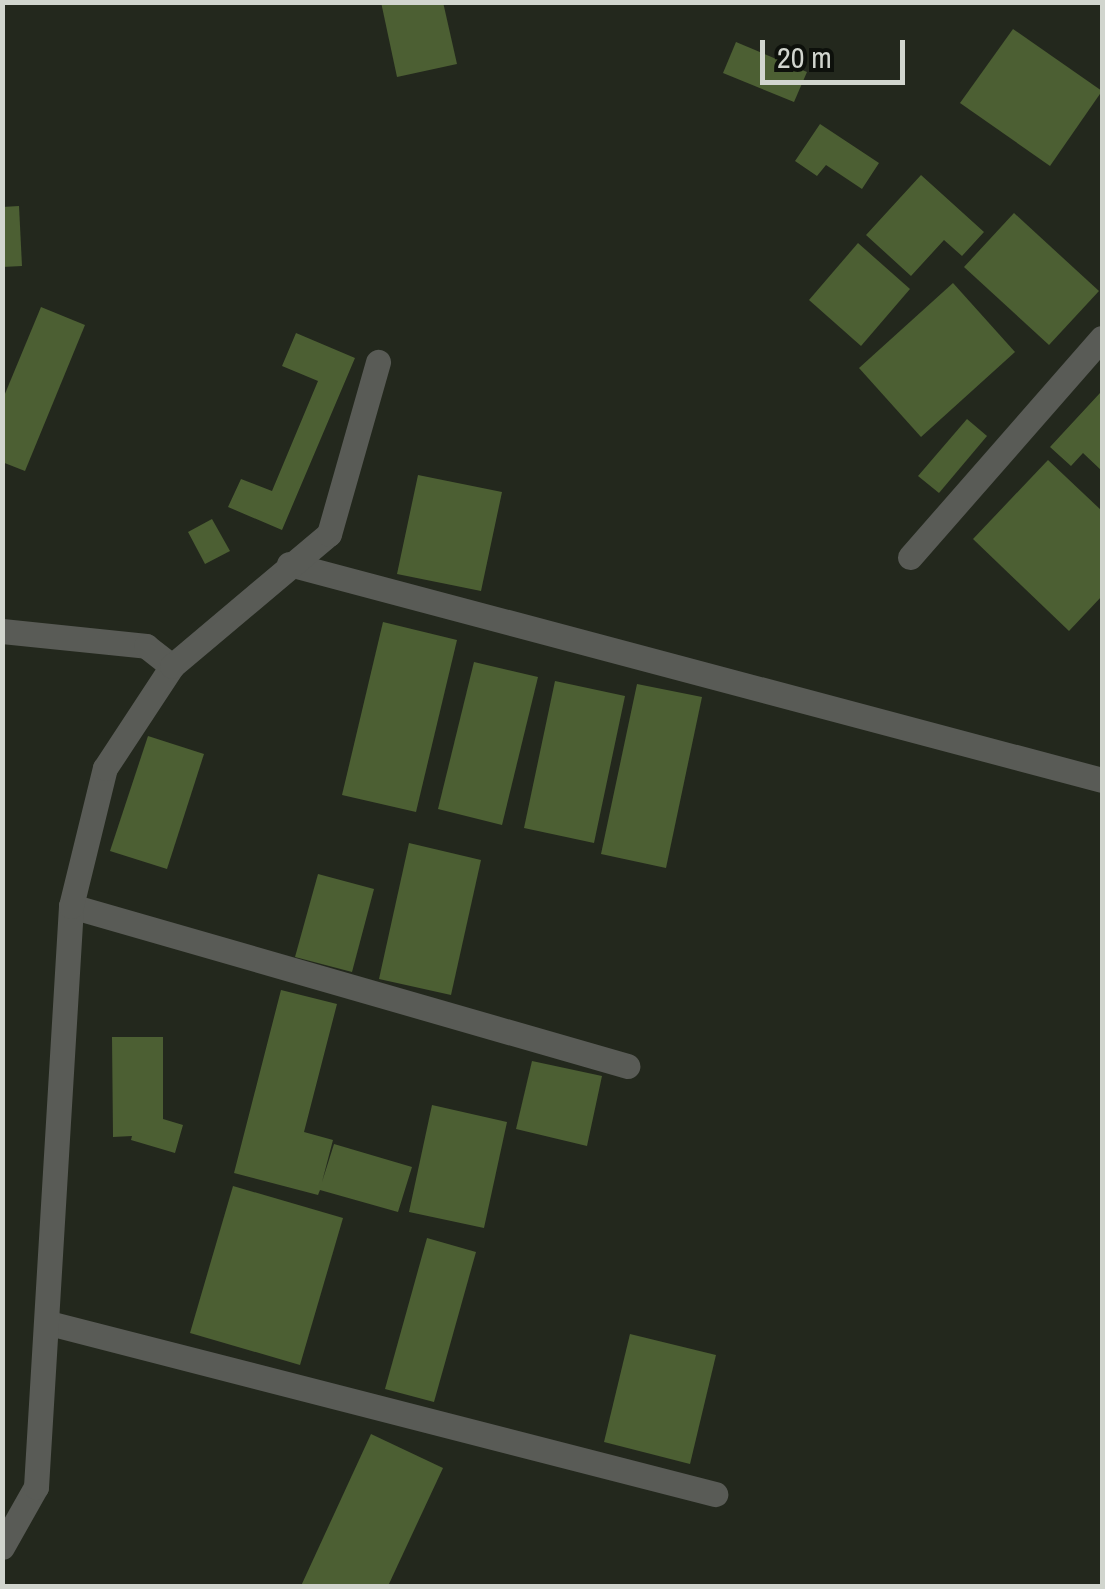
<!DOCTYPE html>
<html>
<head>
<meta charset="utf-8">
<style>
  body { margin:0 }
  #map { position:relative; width:1105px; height:1589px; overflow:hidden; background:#23281d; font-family:"Archivo Narrow",sans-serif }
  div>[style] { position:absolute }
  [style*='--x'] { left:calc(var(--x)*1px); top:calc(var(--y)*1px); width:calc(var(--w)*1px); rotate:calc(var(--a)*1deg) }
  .building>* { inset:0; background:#4c5f33 }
  .minor>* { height:25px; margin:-12.5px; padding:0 12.5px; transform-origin:12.5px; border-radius:12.5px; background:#595b56 }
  span { translate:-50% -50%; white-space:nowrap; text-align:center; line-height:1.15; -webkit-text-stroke:8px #0d100b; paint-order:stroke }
  .frame { position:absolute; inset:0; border:5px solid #d1d5ce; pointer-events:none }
  .scale { position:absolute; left:760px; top:40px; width:145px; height:45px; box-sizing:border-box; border:5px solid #d1d5ce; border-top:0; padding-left:12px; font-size:30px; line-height:35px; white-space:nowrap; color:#d1d5ce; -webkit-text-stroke:8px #0d100b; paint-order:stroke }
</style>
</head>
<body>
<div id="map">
  <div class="building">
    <i style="clip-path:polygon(381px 2px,443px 2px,457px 64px,397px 77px)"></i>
    <i style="clip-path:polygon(1013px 29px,1102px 91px,1050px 166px,960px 103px)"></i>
    <i style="clip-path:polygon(736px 42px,807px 72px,794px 102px,723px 73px)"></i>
    <i style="clip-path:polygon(820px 124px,879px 163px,862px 189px,826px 165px,817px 176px,795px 161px)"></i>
    <i style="clip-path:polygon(921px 175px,984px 232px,962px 256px,944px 240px,911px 276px,866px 235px)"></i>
    <i style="clip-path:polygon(19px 206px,22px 266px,2px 267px,2px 207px)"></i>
    <i style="clip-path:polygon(1014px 213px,1099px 291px,1049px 345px,964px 267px)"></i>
    <i style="clip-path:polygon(858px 243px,910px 289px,861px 346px,809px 300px)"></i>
    <i style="clip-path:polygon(953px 283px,1015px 352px,921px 437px,859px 368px)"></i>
    <i style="clip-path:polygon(41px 307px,85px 325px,25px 471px,2px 462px,2px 401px)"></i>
    <i style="clip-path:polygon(296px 333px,355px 358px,282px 530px,228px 507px,241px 479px,272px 491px,318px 381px,282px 366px)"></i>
    <i style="clip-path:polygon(1100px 393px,1102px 471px,1083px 453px,1071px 466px,1050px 447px)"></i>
    <i style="clip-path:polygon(967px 419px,987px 436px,939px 493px,918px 476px)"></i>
    <i style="clip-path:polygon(1048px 460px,1102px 511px,1102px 596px,1069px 631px,973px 539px)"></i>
    <i style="clip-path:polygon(418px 475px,502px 492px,481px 591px,397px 574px)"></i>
    <i style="clip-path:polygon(212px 519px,230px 551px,205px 564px,188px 532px)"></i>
    <i style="clip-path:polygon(383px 622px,457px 640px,416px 812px,342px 795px)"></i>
    <i style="clip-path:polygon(474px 662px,538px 677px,502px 825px,438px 809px)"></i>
    <i style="clip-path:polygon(555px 681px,625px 696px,594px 843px,524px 828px)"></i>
    <i style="clip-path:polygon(637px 684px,702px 697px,666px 868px,601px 854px)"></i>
    <i style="clip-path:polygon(148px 736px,204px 754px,167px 869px,110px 851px)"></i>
    <i style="clip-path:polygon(409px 843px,481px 860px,451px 995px,379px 979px)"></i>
    <i style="clip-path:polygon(318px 874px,374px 889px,352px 972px,295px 957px)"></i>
    <i style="clip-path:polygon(281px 990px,337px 1004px,304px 1132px,333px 1140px,322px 1182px,334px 1144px,412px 1167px,398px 1212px,320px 1190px,318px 1195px,234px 1173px)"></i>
    <i style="clip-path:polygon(112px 1037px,163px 1037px,163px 1119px,183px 1125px,175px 1153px,131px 1140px,132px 1136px,113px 1137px)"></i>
    <i style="clip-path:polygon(532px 1061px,602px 1076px,587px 1146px,516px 1129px)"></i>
    <i style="clip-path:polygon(432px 1105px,507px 1122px,484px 1228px,409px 1212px)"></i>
    <i style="clip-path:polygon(233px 1186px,343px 1218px,300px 1365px,190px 1333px)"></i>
    <i style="clip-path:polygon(427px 1238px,476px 1252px,434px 1402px,385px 1389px)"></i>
    <i style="clip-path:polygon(630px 1334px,716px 1355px,690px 1464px,604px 1442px)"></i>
    <i style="clip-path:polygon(371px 1434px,443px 1468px,388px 1586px,301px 1586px)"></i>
  </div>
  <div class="minor">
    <i style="--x:910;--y:557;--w:291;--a:-48.8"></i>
    <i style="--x:289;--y:564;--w:841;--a:14.88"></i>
    <i style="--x:2;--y:631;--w:145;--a:5.9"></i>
    <i style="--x:146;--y:646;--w:33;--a:38"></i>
    <i style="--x:71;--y:906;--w:579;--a:16.05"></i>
    <i style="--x:49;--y:1323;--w:688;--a:14.4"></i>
    <i style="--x:2;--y:1547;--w:69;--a:-60.5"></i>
    <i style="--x:36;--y:1487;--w:582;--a:-86.55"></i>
    <i style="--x:71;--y:906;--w:142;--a:-76.2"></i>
    <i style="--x:105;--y:768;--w:122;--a:-56.7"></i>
    <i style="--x:172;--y:666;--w:205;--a:-40.1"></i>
    <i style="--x:329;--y:534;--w:179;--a:-74.1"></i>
  </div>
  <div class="frame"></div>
  <div class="scale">20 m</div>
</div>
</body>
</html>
